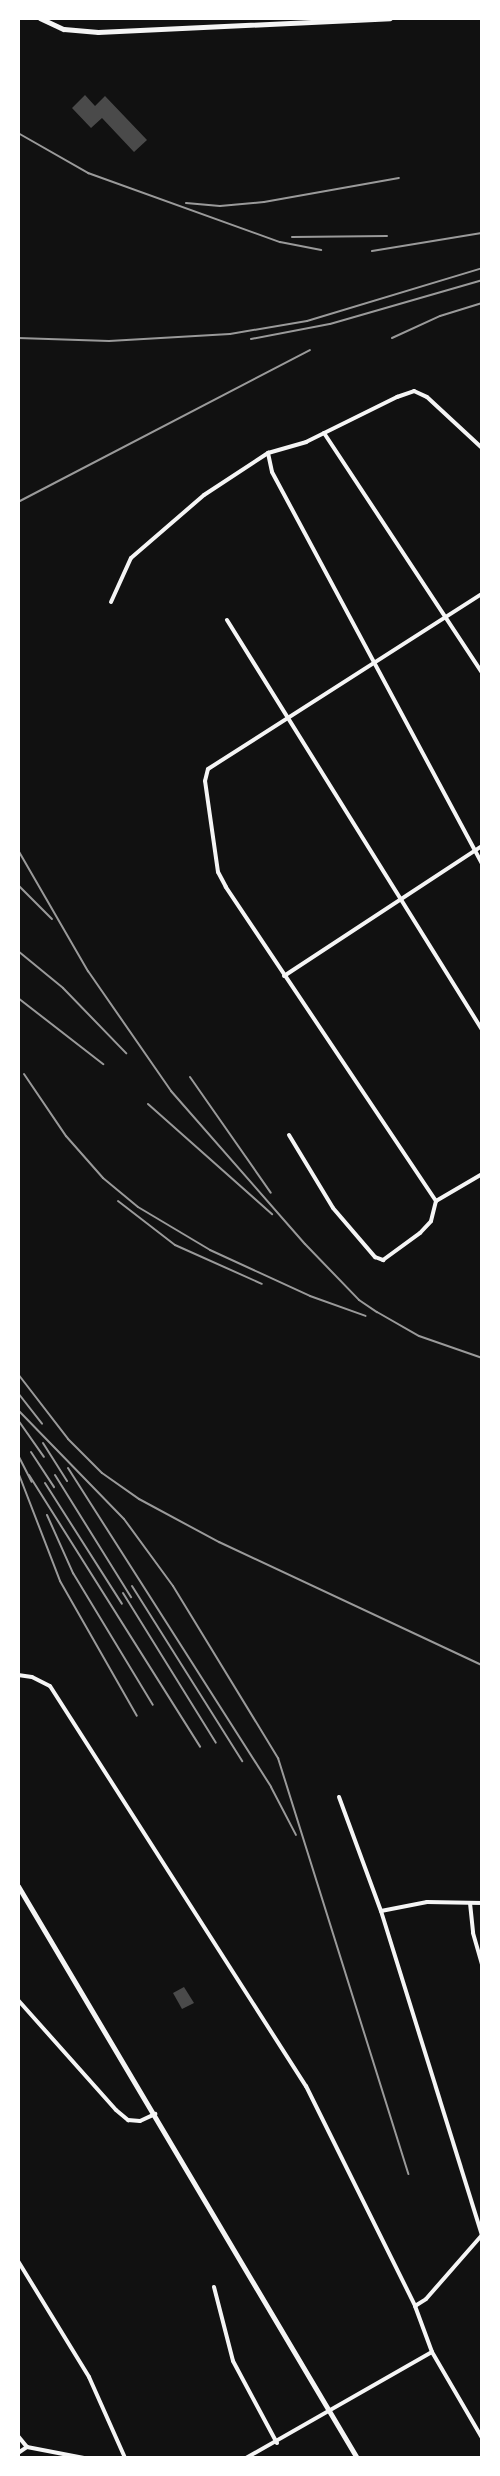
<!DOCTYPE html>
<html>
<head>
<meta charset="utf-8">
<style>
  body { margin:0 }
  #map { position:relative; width:500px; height:2476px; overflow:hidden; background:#111; font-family:"Fira Sans Condensed",sans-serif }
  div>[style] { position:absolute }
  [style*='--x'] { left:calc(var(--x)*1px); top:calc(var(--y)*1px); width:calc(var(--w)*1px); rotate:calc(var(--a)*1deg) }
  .building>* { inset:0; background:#4a4a4a }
  .minor>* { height:4px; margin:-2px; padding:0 2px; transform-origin:2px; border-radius:2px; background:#f5f5f5 }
  .tertiary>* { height:4.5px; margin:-2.25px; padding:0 2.25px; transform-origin:2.25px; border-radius:2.25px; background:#f5f5f5 }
  .secondary>* { height:5px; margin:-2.5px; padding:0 2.5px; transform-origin:2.5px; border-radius:2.5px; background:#f5f5f5 }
  .rail>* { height:2px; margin:-1px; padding:0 1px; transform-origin:1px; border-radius:1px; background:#9a9a9a }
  span { translate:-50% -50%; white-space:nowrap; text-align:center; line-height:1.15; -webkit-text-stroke:4.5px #fff; paint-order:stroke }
  .frame { position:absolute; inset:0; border:20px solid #fff; pointer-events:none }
</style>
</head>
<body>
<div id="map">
  <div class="building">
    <i style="clip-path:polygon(85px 95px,95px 106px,105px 96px,147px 140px,134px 152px,102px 118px,91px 128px,72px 108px)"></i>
    <i style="clip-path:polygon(184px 1987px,194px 2003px,182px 2009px,173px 1993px)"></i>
  </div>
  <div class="minor">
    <i style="--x:324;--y:433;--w:287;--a:56.6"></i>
    <i style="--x:268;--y:453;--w:19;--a:78"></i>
    <i style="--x:272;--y:472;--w:444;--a:61.8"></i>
    <i style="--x:111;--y:602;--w:48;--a:-65.6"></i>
    <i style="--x:131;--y:558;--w:96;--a:-40.8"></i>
    <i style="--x:204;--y:495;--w:77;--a:-33.3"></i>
    <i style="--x:268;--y:453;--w:40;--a:-16"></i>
    <i style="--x:306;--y:442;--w:102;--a:-26.3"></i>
    <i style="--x:397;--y:397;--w:18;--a:-19"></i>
    <i style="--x:414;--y:391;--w:14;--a:25"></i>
    <i style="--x:427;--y:397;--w:75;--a:42.8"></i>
    <i style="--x:227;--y:620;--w:482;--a:58.1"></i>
    <i style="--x:284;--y:976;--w:237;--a:-33.3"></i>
    <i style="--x:289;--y:1135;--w:85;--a:58.9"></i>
    <i style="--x:333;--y:1208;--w:65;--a:49.4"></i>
    <i style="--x:375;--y:1257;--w:9;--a:21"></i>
    <i style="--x:383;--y:1260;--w:46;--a:-36.1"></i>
    <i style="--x:420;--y:1233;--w:16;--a:-47"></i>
    <i style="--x:431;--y:1221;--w:21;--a:-76"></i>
    <i style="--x:436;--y:1201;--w:378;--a:-123.8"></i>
    <i style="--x:226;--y:887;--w:17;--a:-118"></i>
    <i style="--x:218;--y:872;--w:92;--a:-98.1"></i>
    <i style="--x:205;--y:781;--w:12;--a:-76"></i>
    <i style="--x:208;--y:769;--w:325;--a:-32.6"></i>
    <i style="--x:436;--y:1201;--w:53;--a:-30.4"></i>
    <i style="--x:18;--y:1675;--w:14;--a:8"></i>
    <i style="--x:32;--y:1677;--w:20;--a:27"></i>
    <i style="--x:50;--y:1686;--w:475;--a:57.4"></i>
    <i style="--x:306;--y:2086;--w:246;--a:63.6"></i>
    <i style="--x:415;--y:2306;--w:49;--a:69.7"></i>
    <i style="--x:432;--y:2352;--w:99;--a:59.8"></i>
    <i style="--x:339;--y:1797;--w:121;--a:69.8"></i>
    <i style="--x:381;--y:1911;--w:339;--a:72.7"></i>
    <i style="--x:470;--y:1903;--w:30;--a:84"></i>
    <i style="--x:473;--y:1933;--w:33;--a:74"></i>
    <i style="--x:381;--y:1911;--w:47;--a:-11.1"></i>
    <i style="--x:427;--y:1902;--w:55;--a:1"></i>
    <i style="--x:18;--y:2000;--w:147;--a:48.3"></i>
    <i style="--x:116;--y:2110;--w:16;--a:40"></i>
    <i style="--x:128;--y:2120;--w:12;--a:5"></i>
    <i style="--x:140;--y:2121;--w:17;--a:-25"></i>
    <i style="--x:18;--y:2261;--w:136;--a:58.5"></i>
    <i style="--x:89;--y:2377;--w:89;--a:66"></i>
    <i style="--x:214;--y:2287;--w:76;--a:75.6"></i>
    <i style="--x:233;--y:2361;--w:93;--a:61.8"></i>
    <i style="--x:415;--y:2306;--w:13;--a:-32"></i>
    <i style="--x:426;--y:2299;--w:85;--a:-48.8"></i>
    <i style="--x:18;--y:2436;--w:14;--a:51"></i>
    <i style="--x:27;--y:2447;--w:58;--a:10.9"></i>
    <i style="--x:18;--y:2453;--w:11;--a:-34"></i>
    <i style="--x:246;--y:2458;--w:214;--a:-29.7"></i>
  </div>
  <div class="tertiary">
    <i style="--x:40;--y:18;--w:26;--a:25"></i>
    <i style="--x:64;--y:29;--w:34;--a:5"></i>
    <i style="--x:98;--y:32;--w:292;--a:-2.7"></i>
  </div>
  <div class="secondary">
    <i style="--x:18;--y:1886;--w:665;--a:59.35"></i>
  </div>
  <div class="rail">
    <i style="--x:18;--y:133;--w:81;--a:29.7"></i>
    <i style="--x:88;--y:173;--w:204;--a:19.8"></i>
    <i style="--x:280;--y:242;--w:42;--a:11"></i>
    <i style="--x:186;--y:203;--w:34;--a:5"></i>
    <i style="--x:220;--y:206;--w:44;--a:-5.2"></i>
    <i style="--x:264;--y:202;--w:137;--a:-10.1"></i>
    <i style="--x:292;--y:237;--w:95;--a:-0.6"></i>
    <i style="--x:372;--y:251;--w:111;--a:-9.3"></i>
    <i style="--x:18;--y:338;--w:91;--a:1.9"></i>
    <i style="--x:109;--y:341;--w:121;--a:-3.3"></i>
    <i style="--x:230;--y:334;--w:78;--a:-9.6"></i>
    <i style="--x:307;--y:321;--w:183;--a:-16.8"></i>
    <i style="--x:392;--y:338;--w:53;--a:-24.6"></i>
    <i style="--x:440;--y:316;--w:44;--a:-17.2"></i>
    <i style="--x:251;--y:339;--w:80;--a:-10.8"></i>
    <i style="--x:330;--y:324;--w:158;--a:-16.1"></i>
    <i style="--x:18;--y:502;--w:329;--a:-27.5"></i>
    <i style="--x:18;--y:850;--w:140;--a:60"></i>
    <i style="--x:88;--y:971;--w:146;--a:55.3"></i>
    <i style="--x:171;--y:1091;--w:203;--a:48.8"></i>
    <i style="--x:305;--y:1244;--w:78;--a:46"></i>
    <i style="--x:359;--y:1300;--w:22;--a:34"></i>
    <i style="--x:377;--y:1312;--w:48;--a:29.7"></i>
    <i style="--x:419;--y:1336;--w:67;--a:19.2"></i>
    <i style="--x:18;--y:885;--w:48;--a:45"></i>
    <i style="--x:18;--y:951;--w:58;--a:39.4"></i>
    <i style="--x:63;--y:988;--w:91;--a:45.9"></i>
    <i style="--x:18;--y:998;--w:108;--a:37.8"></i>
    <i style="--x:24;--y:1074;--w:75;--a:55.9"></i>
    <i style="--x:66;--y:1136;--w:56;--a:48.6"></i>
    <i style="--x:103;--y:1178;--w:45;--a:39.6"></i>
    <i style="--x:138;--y:1207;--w:84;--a:30.8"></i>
    <i style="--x:210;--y:1250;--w:110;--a:24.7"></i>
    <i style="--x:310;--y:1296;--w:59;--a:19.7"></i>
    <i style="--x:190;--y:1077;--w:141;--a:55.1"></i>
    <i style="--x:148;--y:1104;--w:166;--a:41.6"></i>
    <i style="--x:118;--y:1201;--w:72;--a:37.7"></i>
    <i style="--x:175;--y:1245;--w:95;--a:24.1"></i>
    <i style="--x:18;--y:1374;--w:82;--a:52.4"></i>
    <i style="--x:68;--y:1439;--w:48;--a:45"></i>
    <i style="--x:102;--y:1473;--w:45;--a:35.1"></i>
    <i style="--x:139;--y:1499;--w:91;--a:28.3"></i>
    <i style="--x:219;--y:1542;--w:290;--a:25.1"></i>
    <i style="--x:18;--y:1393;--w:39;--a:52"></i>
    <i style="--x:18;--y:1410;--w:152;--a:45.8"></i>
    <i style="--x:124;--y:1519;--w:83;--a:53.8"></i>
    <i style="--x:173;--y:1586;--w:202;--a:58.6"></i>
    <i style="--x:278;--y:1758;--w:436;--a:72.6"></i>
    <i style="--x:18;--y:1420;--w:45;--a:54.9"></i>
    <i style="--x:43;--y:1443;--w:45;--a:57.7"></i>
    <i style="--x:31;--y:1452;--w:42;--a:56.7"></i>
    <i style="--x:18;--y:1455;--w:30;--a:63"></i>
    <i style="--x:68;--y:1468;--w:378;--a:57.5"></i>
    <i style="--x:271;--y:1787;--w:54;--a:62.5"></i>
    <i style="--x:18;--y:1472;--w:117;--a:68.9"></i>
    <i style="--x:60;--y:1581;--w:155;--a:60.3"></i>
    <i style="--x:29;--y:1475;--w:321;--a:57.8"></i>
    <i style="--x:55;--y:1475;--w:144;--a:58.1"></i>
    <i style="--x:45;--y:1483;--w:143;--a:57.5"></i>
    <i style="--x:47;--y:1515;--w:64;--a:65.9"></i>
    <i style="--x:73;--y:1573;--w:154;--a:58.8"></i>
    <i style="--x:132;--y:1586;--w:207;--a:57.8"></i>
    <i style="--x:123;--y:1593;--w:176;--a:58.2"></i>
  </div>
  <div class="frame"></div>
</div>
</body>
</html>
